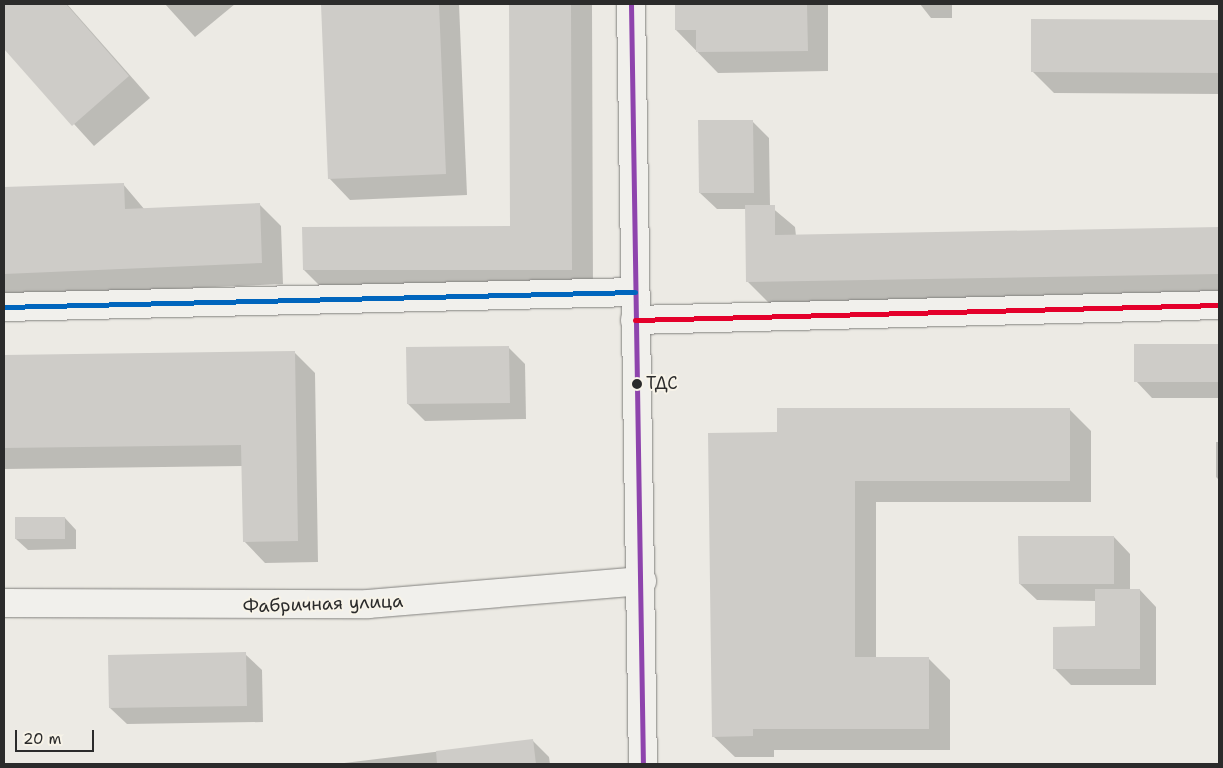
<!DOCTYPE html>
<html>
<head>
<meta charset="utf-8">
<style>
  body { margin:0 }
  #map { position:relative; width:1223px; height:768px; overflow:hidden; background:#eceae4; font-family:"Shantell Sans",sans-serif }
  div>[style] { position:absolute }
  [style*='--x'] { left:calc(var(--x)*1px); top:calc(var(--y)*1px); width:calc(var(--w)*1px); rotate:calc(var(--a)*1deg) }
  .shadow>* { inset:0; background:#0003 }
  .building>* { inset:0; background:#ceccc8 }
  .roads { filter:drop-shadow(0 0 1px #82817e) drop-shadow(0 0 1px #82817e) }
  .minor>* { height:28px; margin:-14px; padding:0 14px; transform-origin:14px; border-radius:14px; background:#f1f0ec }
  .bus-1>* { height:5px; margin:-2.5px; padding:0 2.5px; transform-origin:2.5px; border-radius:2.5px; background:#8e44ad }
  .bus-2>* { height:5px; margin:-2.5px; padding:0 2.5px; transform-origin:2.5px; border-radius:2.5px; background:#0065bd }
  .bus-3>* { height:5px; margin:-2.5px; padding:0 2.5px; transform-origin:2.5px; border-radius:2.5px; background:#e4002b }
  .dots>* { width:14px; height:14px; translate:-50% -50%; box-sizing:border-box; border:2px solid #f7f3e8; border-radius:50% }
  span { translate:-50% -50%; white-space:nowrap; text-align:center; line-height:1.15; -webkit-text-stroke:4px #f7f3e8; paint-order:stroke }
  .bus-label { font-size:17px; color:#2b2b2b }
  .left { translate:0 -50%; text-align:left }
  .street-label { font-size:18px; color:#2b2b2b }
  .frame { position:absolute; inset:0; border:5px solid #2b2b2b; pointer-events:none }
  .scale { position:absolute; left:15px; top:730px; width:79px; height:22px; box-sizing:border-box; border:2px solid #2b2b2b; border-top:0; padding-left:6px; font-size:15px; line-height:18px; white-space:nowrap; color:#2b2b2b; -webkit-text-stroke:4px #f7f3e8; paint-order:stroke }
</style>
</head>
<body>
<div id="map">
  <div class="shadow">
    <i style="clip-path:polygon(4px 4px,67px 4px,150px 98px,94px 146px,4px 47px)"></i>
    <i style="clip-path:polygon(165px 4px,235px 4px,195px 37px)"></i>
    <i style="clip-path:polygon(322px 4px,459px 4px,467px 195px,350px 200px,329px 178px)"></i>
    <i style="clip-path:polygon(511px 4px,592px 4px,593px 291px,325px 291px,304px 270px,511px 227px)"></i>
    <i style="clip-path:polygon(676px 4px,828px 4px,828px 71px,718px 73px,676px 30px)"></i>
    <i style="clip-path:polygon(920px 4px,952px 4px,952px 18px,931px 18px)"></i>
    <i style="clip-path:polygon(1033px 20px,1219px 22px,1219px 94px,1054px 93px,1032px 71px)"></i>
    <i style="clip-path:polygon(752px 121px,769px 138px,770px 206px,795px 227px,796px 236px,1219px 228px,1219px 295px,769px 303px,747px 281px,746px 209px,717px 209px,700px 193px)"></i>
    <i style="clip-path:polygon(123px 184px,145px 210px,260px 205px,281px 226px,283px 284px,4px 296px,4px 189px)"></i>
    <i style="clip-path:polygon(1219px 345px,1219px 398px,1152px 398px,1136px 381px,1136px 346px)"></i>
    <i style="clip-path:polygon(508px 347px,525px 364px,526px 419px,425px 421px,408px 404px)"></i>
    <i style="clip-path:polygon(294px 352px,315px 373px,318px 562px,265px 563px,244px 541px,243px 466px,4px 469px,4px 356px)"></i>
    <i style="clip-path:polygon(1069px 409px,1091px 431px,1091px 502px,876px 502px,876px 659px,928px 658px,950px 680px,950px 750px,774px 750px,774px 757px,735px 757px,713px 736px,778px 433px)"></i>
    <i style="clip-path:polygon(1216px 442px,1219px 442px,1219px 480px,1216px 477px)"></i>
    <i style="clip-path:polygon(65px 518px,76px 530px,76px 549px,28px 550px,16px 539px)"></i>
    <i style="clip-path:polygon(1114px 537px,1130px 554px,1130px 590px,1140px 590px,1156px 607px,1156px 685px,1071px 685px,1054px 668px,1096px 628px,1096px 601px,1037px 600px,1020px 584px)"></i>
    <i style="clip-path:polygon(245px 654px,262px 670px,263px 722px,127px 724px,110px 708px)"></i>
    <i style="clip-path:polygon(532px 740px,549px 757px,550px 764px,336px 764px)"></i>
  </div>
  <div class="building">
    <i style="clip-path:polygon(4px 4px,66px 4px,129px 76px,72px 126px,4px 49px)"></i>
    <i style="clip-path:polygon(321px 4px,439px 4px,446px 174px,328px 179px)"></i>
    <i style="clip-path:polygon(509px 4px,571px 4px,572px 270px,303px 270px,302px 227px,510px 226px)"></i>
    <i style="clip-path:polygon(675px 4px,807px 4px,808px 51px,696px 52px,696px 30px,675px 30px)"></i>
    <i style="clip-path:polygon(1031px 19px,1219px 20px,1219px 73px,1031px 72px)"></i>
    <i style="clip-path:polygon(698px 120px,753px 120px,754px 193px,699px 193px)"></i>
    <i style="clip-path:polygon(124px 183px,125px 209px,260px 203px,262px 263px,4px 274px,4px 187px)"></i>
    <i style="clip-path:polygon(745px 205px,775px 205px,775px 235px,1219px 227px,1219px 274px,746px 282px)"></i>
    <i style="clip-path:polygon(1134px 344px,1219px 344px,1219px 382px,1134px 382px)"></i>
    <i style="clip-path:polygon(509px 346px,510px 403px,407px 404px,406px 347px)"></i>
    <i style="clip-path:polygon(295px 351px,298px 541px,243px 542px,241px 445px,4px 448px,4px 355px)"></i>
    <i style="clip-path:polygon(777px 408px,1070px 408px,1070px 481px,855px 481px,855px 657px,929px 657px,929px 729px,753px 729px,753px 736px,712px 737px,708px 433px,777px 432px)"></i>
    <i style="clip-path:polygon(15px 517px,65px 517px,65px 539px,15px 539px)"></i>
    <i style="clip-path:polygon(1018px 536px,1114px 536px,1114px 584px,1019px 584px)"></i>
    <i style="clip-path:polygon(1095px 589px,1140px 589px,1140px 669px,1053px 669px,1053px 627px,1095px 626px)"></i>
    <i style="clip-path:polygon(246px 652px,247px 706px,109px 708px,108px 655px)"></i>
    <i style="clip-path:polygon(533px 739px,536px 764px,437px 764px,436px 751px)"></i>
  </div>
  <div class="roads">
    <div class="minor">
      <i style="--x:631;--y:4;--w:760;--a:89.1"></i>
      <i style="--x:4;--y:307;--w:631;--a:-1.36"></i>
      <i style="--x:635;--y:320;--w:584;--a:-1.47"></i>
      <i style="--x:4;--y:603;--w:364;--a:0.2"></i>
      <i style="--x:368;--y:604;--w:275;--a:-4.8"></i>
    </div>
  </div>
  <div class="bus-1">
    <i style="--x:631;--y:4;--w:760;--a:89.1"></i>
  </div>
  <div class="bus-2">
    <i style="--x:4;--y:307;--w:631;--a:-1.36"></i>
  </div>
  <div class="bus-3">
    <i style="--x:635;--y:320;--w:584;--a:-1.47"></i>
  </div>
  <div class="dots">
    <i style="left:637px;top:384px;background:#2b2b2b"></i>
  </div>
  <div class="bus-label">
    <span class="left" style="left:646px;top:384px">ТДС</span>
  </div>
  <div class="street-label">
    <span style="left:323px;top:604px;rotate:-2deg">Фабричная улица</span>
  </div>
  <div class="frame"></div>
  <div class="scale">20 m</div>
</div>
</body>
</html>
